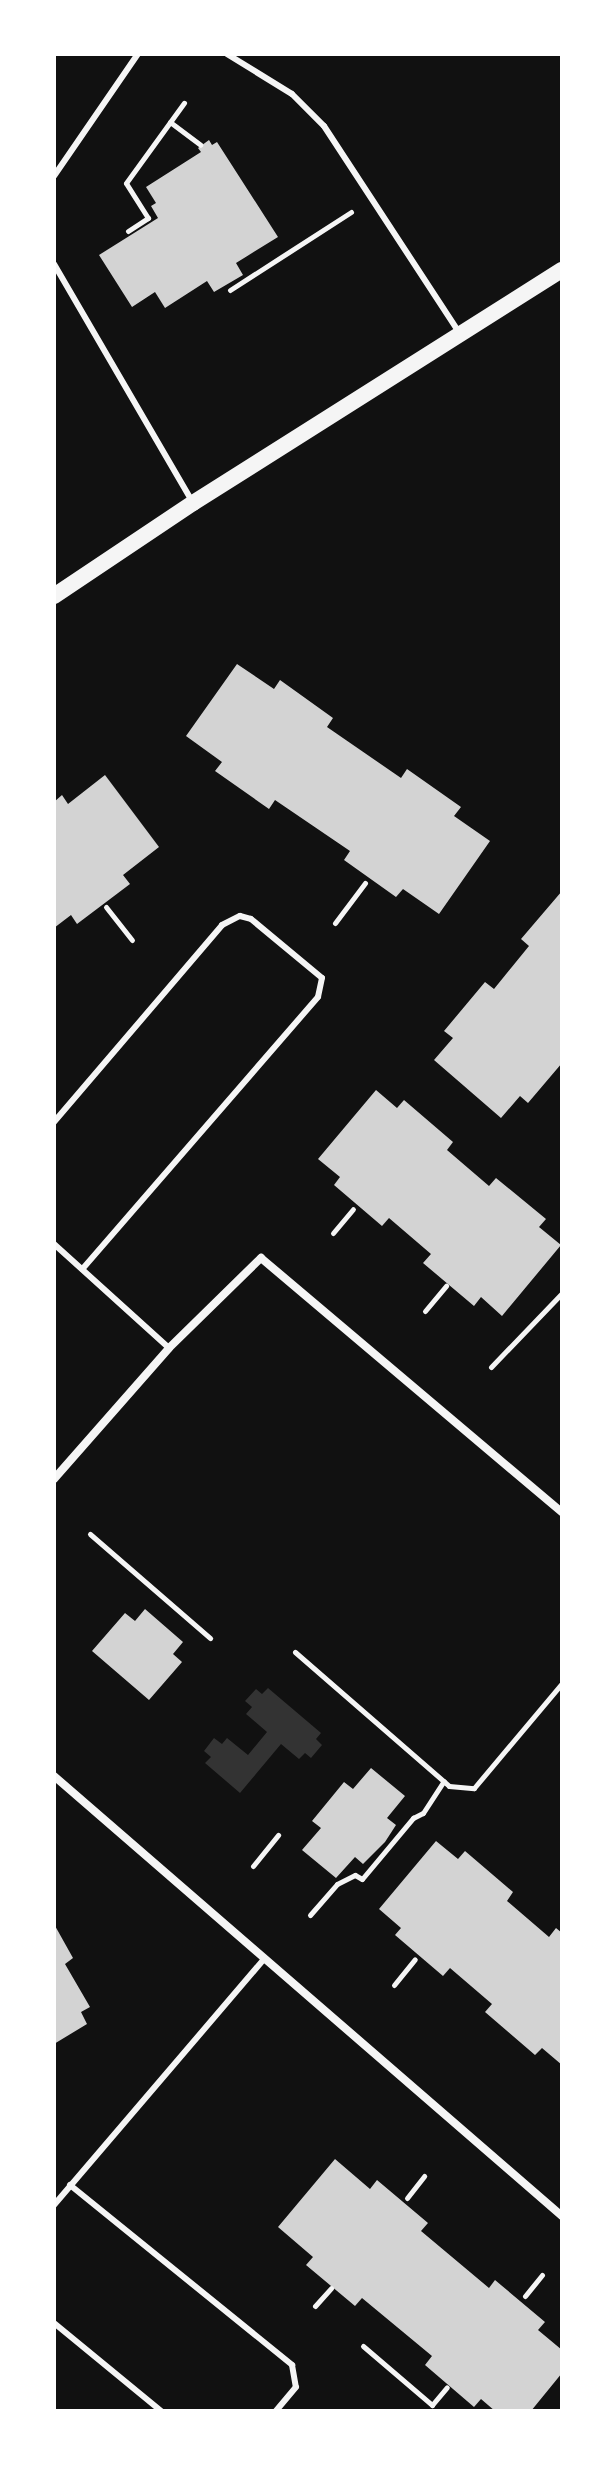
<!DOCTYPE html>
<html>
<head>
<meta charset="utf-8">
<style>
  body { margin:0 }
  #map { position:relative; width:616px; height:2465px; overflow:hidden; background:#111; font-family:"Varela Round",sans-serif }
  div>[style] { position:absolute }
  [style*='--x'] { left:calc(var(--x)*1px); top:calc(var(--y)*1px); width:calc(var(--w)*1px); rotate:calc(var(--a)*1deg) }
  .water>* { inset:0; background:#333 }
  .building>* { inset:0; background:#d3d3d3 }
  .path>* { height:5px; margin:-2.5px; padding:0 2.5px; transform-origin:2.5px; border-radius:2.5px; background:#f5f5f5 }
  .service>* { height:6px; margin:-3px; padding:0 3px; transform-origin:3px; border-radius:3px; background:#f5f5f5 }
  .minor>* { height:8px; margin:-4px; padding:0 4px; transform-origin:4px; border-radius:4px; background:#f5f5f5 }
  .secondary>* { height:16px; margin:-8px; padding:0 8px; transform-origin:8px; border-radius:8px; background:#f5f5f5 }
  span { translate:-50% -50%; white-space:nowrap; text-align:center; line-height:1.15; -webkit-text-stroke:8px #fff; paint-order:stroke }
  .frame { position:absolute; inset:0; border:56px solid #fff; pointer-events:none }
</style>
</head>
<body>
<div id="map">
  <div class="water">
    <i style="clip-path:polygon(268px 1688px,321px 1733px,316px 1739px,322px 1745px,311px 1758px,305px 1753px,299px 1759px,281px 1744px,240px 1793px,205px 1763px,211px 1757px,204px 1751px,214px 1738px,222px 1744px,227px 1738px,248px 1755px,267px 1732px,246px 1714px,252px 1707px,245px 1701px,256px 1689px,262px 1694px)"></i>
  </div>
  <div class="building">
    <i style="clip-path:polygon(209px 140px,212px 145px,217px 142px,278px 237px,236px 263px,243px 275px,214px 292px,207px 281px,165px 308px,155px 292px,132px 307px,99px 255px,158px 218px,151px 206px,156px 203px,146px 187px,201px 152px,198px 148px)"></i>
    <i style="clip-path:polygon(237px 664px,274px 689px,280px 680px,333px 718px,327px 727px,401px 778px,407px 769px,461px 807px,454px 816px,490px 841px,439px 914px,403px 889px,396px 897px,344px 860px,350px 851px,275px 800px,269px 809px,215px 771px,222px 762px,186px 736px)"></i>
    <i style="clip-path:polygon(105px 775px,159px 847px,123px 875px,130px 884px,77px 924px,71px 915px,54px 928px,54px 802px,62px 795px,68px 804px)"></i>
    <i style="clip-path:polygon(562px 891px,562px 1063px,528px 1103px,520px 1096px,501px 1118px,434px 1060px,453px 1038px,444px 1031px,485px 982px,494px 989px,529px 946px,521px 939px)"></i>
    <i style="clip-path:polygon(376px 1090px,397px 1108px,404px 1100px,453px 1142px,447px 1150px,489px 1186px,496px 1178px,546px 1219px,539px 1227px,561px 1245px,502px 1316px,481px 1297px,474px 1306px,423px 1263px,431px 1254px,389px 1218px,382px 1226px,334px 1185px,340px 1177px,318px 1159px)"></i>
    <i style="clip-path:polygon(145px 1609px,183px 1642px,173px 1654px,182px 1662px,149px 1700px,92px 1651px,125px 1613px,135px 1621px)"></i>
    <i style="clip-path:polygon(371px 1768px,405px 1796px,387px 1818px,396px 1825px,385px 1842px,363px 1864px,355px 1857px,336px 1878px,302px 1850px,321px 1828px,312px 1821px,344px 1782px,353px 1789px)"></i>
    <i style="clip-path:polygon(436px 1841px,458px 1859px,465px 1851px,513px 1892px,507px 1901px,549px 1937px,556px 1928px,562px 1933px,562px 2065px,542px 2048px,535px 2055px,485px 2012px,492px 2004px,450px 1968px,443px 1976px,395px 1935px,401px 1928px,379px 1909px)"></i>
    <i style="clip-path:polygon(54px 1924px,73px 1958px,65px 1964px,90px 2007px,81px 2012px,87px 2024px,54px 2044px)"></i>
    <i style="clip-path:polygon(335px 2159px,370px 2189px,377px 2180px,428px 2223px,421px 2231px,489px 2288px,495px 2280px,545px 2322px,538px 2330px,562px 2350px,562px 2373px,531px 2411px,495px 2411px,481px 2399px,474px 2407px,425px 2365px,432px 2356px,362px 2298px,355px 2306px,306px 2265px,313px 2257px,278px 2227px)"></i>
  </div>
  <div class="path">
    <i style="--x:170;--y:122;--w:38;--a:37"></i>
    <i style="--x:128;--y:231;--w:24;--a:-33"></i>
    <i style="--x:148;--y:218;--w:41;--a:-122.2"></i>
    <i style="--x:126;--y:183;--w:99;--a:-54.1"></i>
    <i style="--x:230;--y:290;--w:144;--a:-32.8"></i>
    <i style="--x:106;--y:907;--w:42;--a:51.8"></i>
    <i style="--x:335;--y:923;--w:50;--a:-53.1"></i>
    <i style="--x:333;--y:1233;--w:31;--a:-50"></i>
    <i style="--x:425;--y:1311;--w:33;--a:-50"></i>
    <i style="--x:491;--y:1367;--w:103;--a:-46.2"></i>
    <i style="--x:90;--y:1534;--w:159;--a:40.9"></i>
    <i style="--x:295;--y:1652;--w:204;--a:41"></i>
    <i style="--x:449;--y:1786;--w:25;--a:5"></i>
    <i style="--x:474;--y:1788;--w:137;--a:-50"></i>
    <i style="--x:253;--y:1866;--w:40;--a:-51"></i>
    <i style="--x:310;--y:1915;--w:41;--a:-48.9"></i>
    <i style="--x:337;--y:1884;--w:20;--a:-27"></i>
    <i style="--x:355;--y:1875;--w:8;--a:30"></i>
    <i style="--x:362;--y:1879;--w:80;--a:-50.1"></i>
    <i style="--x:413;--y:1818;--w:11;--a:-27"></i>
    <i style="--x:423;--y:1813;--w:38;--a:-57"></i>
    <i style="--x:394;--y:1985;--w:33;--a:-51"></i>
    <i style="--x:407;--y:2198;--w:28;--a:-52"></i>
    <i style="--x:525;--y:2296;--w:27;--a:-51"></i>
    <i style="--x:315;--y:2306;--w:24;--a:-48"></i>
    <i style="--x:363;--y:2346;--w:91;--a:40.5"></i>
    <i style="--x:432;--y:2405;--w:23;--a:-50"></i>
  </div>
  <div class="service">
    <i style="--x:227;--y:54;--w:76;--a:31.6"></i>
    <i style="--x:292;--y:94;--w:45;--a:45"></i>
    <i style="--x:324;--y:126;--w:249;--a:56.8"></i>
    <i style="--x:54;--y:176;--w:148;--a:-55.5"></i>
    <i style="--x:54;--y:264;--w:276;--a:59.8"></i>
    <i style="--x:54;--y:1122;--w:259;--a:-49.5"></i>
    <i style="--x:222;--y:925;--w:20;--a:-27"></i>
    <i style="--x:240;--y:916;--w:11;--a:15"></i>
    <i style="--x:251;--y:919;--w:92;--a:39.7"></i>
    <i style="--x:322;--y:978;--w:19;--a:102"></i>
    <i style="--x:318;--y:997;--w:360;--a:130.9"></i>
    <i style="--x:54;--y:1244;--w:155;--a:42.1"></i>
    <i style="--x:70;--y:2185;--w:286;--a:39"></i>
    <i style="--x:292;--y:2365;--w:22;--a:80"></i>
    <i style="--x:296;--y:2387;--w:31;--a:130"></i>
    <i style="--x:54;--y:2205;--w:322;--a:-49.5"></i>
    <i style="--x:54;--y:2323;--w:139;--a:39.4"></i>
  </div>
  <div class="minor">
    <i style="--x:54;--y:1479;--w:174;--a:-48.7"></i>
    <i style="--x:169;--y:1348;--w:129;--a:-44.4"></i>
    <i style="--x:261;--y:1258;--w:394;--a:40.2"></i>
    <i style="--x:54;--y:1776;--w:672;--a:40.9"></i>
  </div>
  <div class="secondary">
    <i style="--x:54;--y:596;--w:167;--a:-33.8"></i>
    <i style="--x:193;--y:503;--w:436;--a:-32.3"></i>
  </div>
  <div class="frame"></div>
</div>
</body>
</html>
